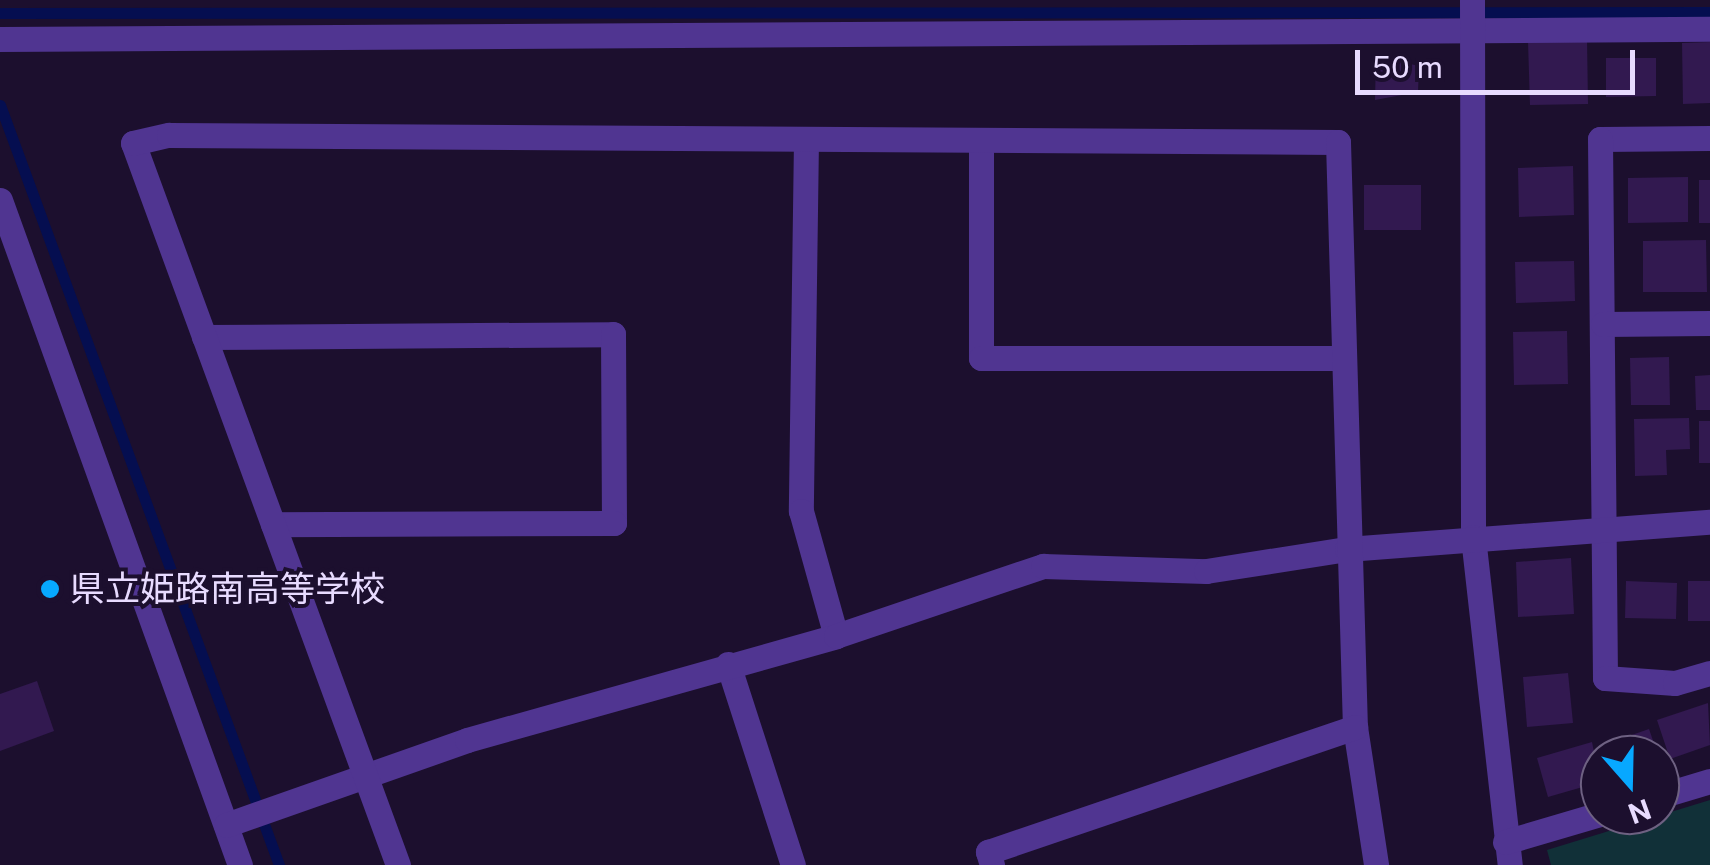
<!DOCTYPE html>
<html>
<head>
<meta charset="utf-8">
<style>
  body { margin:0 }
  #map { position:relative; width:1710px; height:865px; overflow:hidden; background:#1c0f2e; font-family:"Public Sans","Noto Sans JP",sans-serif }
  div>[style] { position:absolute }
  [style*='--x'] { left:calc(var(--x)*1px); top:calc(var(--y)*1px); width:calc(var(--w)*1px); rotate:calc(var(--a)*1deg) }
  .green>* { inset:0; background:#113038 }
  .stream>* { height:11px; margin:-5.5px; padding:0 5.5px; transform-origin:5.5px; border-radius:5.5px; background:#050e50 }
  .building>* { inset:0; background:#321950 }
  .pedestrian>* { height:25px; margin:-12.5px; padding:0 12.5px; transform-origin:12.5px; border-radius:12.5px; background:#503591 }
  .minor>* { height:25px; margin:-12.5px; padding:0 12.5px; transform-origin:12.5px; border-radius:12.5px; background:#503591 }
  .dots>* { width:28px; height:28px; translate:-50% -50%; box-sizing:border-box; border:5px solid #1c0f2e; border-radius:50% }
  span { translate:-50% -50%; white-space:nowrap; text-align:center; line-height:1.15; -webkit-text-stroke:8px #1c0f2e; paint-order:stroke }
  .poi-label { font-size:35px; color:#e8dbff }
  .left { translate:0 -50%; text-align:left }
  .north { position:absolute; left:1580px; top:735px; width:100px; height:100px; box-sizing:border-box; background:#1c0f2e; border:2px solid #6e6182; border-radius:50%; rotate:160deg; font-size:28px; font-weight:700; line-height:40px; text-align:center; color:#e8dbff }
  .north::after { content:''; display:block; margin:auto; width:35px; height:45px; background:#07a8ff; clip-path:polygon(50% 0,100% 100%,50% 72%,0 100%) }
  .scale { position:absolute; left:1355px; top:50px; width:280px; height:45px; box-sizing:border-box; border:5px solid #e8dbff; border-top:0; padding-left:12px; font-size:30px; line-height:35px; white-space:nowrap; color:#e8dbff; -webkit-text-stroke:8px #1c0f2e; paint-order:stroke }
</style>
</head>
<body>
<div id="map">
  <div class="green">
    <i style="clip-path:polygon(1710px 800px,1710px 865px,1551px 865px,1547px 850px)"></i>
  </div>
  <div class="stream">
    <i style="--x:0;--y:13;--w:1710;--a:-0.03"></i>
    <i style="--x:0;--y:105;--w:810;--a:69.84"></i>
  </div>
  <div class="building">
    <i style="clip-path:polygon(1587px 40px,1588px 104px,1530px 105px,1528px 42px)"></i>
    <i style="clip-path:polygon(1710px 42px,1710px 103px,1683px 104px,1682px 43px)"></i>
    <i style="clip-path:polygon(1376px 56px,1419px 66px,1418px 92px,1375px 100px)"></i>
    <i style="clip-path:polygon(1606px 58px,1656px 58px,1656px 96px,1606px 97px)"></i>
    <i style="clip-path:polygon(1573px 166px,1574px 215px,1519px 217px,1518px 168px)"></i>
    <i style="clip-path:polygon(1688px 177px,1688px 222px,1628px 223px,1628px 178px)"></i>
    <i style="clip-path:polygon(1699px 180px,1710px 180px,1710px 223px,1699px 223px)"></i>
    <i style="clip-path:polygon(1364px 185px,1421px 185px,1421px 230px,1364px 230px)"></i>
    <i style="clip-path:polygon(1706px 240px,1707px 292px,1643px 292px,1643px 241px)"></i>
    <i style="clip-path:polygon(1574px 261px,1575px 301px,1516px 303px,1515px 262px)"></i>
    <i style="clip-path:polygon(1567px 331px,1568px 384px,1514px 385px,1513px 332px)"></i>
    <i style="clip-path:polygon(1669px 357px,1670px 405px,1631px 405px,1630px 358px)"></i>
    <i style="clip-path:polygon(1710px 375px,1710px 410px,1696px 410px,1695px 376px)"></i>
    <i style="clip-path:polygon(1689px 418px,1690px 449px,1666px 450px,1667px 475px,1635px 476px,1634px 419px)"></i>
    <i style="clip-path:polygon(1699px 421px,1710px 421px,1710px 463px,1699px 463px)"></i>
    <i style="clip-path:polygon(1571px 558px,1574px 614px,1518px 617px,1516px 562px)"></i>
    <i style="clip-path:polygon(1626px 581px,1677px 583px,1676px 619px,1625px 618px)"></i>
    <i style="clip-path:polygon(1688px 581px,1710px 581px,1710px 621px,1688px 621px)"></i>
    <i style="clip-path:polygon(1568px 673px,1573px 723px,1527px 727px,1523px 677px)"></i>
    <i style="clip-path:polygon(37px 681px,54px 731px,0 751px,0 694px)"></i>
    <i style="clip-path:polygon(1708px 703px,1710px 745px,1670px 759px,1657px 720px)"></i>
    <i style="clip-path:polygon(1649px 729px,1658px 755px,1607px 755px,1603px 745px)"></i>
    <i style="clip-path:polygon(1592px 742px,1600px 782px,1548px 797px,1537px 758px)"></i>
  </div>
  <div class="pedestrian">
    <i style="--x:0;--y:39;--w:1710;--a:-0.34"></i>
  </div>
  <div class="minor">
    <i style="--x:1472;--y:0;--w:537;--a:89.89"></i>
    <i style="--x:1473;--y:537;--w:330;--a:83.6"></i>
    <i style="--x:1710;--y:138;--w:110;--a:179.5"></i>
    <i style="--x:1600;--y:139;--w:539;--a:89.47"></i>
    <i style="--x:1605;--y:678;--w:70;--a:4.1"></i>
    <i style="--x:1675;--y:683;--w:36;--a:-16"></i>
    <i style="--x:806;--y:139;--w:372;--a:90.8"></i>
    <i style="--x:801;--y:511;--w:130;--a:74.4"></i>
    <i style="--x:981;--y:140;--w:218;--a:90"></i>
    <i style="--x:981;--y:358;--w:359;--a:0"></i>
    <i style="--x:0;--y:200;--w:707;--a:70.16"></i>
    <i style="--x:1603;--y:324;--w:107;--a:-0.5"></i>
    <i style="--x:204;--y:337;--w:409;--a:-0.4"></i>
    <i style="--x:613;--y:334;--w:189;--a:89.7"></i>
    <i style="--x:614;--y:523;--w:341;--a:179.8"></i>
    <i style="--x:728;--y:664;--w:211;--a:72.1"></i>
    <i style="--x:1660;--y:796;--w:52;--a:-16.7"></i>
    <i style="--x:226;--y:825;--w:256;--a:-19.4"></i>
    <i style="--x:467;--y:740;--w:383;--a:-15.7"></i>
    <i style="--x:836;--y:636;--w:219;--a:-18.7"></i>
    <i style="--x:1043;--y:566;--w:163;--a:1.8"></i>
    <i style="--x:1206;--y:571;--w:143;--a:-8.9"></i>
    <i style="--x:1347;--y:549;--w:364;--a:-4.3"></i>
    <i style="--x:1505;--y:842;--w:99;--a:-16.4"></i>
    <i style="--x:398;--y:865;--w:769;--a:-110.15"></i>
    <i style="--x:133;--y:143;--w:37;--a:-13"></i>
    <i style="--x:169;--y:135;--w:1169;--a:0.34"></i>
    <i style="--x:1338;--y:142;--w:585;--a:88.34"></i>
    <i style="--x:1355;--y:727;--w:140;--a:81.3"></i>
    <i style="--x:992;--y:865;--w:14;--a:-107"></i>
    <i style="--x:988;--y:852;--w:388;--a:-18.8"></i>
  </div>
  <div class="dots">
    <i style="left:50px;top:589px;background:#07a8ff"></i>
  </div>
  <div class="poi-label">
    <span class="left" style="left:70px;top:589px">県立姫路南高等学校</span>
  </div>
  <div class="north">N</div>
  <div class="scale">50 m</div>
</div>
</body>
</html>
